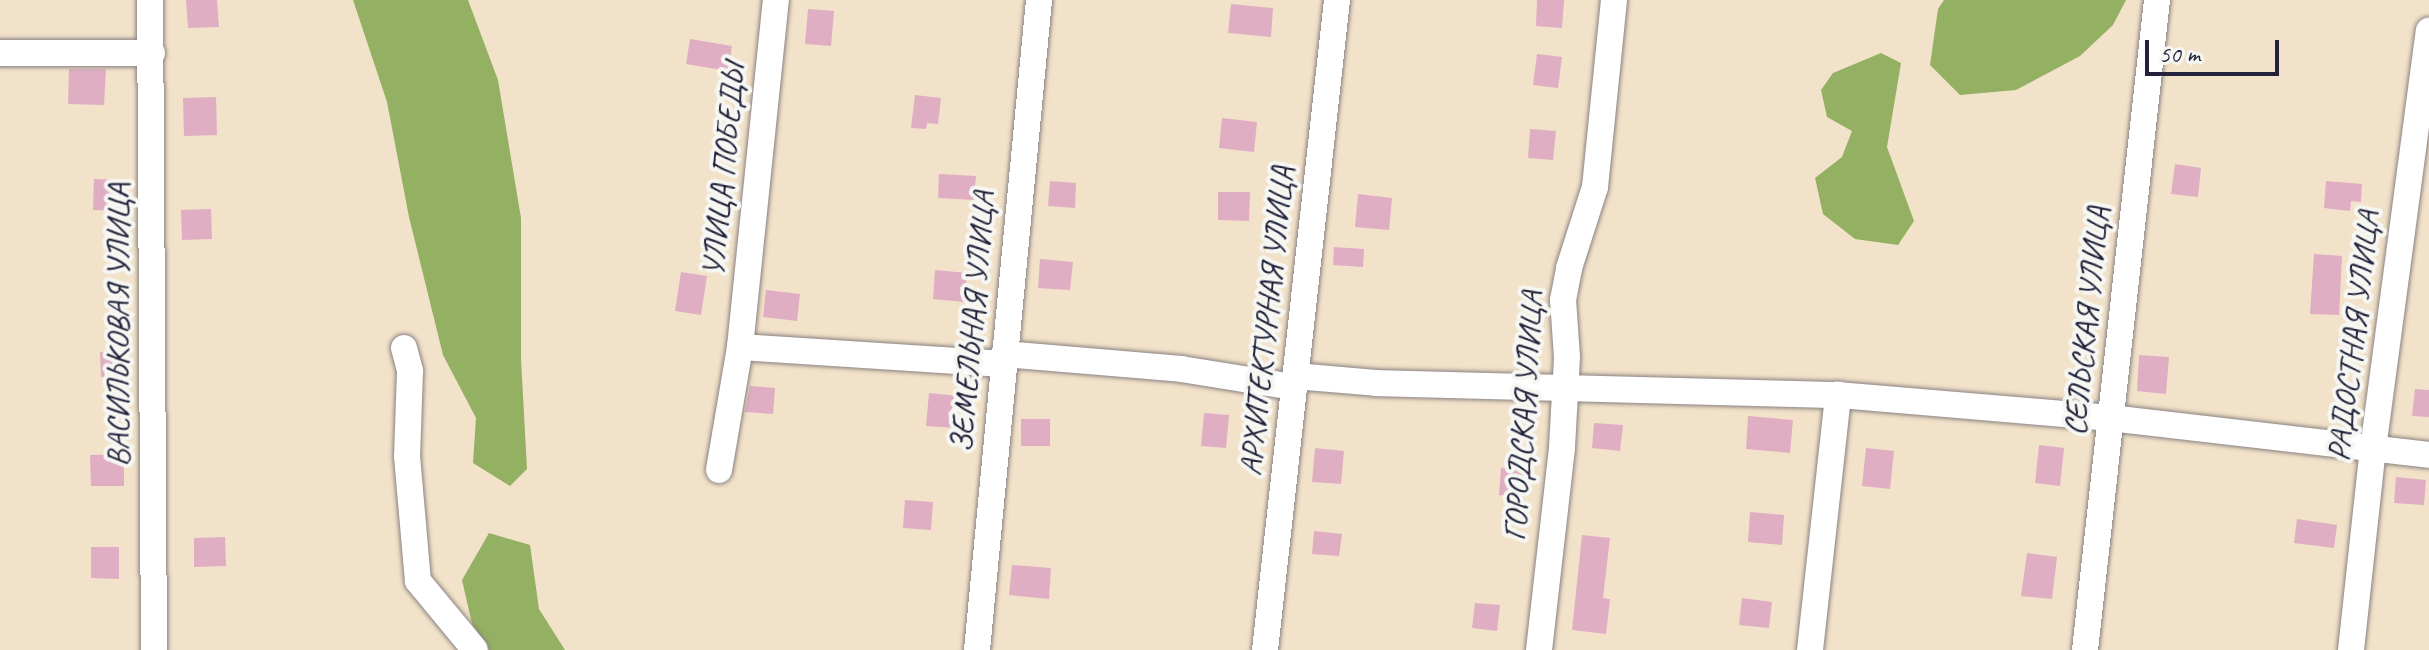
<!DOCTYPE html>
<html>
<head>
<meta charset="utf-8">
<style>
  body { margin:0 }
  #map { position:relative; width:2429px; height:650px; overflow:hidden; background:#f2e2c9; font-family:Caveat,sans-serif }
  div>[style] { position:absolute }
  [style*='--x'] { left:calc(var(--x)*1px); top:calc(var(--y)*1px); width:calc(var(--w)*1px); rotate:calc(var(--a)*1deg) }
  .forest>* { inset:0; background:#94b062 }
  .building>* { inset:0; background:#dfaec3 }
  .roads { filter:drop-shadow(0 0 2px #8a8282) drop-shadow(0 0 2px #8a8282) }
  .minor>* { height:26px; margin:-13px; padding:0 13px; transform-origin:13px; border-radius:13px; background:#fff }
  span { translate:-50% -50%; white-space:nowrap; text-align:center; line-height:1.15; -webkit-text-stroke:8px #f6f6f2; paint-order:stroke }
  .street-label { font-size:32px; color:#22223b }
  .scale { position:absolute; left:2145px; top:40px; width:134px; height:36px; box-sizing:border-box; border:4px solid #22223b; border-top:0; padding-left:10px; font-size:24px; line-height:28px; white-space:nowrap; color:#22223b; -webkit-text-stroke:6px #f6f6f2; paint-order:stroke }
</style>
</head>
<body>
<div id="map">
  <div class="forest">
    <i style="clip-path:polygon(353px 0,468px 0,498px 80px,521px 218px,521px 359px,527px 469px,510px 486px,473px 463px,476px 418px,443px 355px,409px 217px,387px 102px)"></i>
    <i style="clip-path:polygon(1944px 0,2126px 0,2113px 25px,2080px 56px,2016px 90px,1960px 95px,1930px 65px,1938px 9px)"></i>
    <i style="clip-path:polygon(1881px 53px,1901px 63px,1887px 147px,1914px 221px,1898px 245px,1855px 239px,1823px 214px,1815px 178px,1842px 157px,1852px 131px,1827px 117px,1821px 90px,1833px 73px)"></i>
    <i style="clip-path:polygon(489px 533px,530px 545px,539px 609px,565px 650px,489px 650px,472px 624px,462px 580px)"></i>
  </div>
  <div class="building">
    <i style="clip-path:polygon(186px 0,217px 0,219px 27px,188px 28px)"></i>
    <i style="clip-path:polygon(1537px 0,1564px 0,1562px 28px,1536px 26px)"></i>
    <i style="clip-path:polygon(1231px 4px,1273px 8px,1271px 37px,1228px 33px)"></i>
    <i style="clip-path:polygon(808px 9px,834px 11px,831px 46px,805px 44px)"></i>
    <i style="clip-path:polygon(690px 39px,732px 46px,728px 71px,686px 64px)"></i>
    <i style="clip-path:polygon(1537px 54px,1562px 57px,1558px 88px,1533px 85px)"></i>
    <i style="clip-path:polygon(69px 69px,106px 69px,104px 105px,68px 104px)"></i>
    <i style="clip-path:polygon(915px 95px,941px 98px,938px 124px,927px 123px,926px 129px,911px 128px)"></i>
    <i style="clip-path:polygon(216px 97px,217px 135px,184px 136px,183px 98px)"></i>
    <i style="clip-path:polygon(1222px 118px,1257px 122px,1254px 152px,1219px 148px)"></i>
    <i style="clip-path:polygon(1530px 129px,1556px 131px,1553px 160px,1528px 158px)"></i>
    <i style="clip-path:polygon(2175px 164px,2201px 168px,2198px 197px,2171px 194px)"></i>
    <i style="clip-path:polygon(939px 174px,976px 176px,974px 200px,938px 198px)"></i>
    <i style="clip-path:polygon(94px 179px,123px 180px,121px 211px,93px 210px)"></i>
    <i style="clip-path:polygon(1050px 181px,1076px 183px,1075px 208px,1048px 206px)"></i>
    <i style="clip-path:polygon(2326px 181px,2362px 184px,2361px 202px,2351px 201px,2350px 211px,2324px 208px)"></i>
    <i style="clip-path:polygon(1218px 192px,1250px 192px,1249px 221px,1218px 220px)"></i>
    <i style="clip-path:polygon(1358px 194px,1392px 198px,1389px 230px,1355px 227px)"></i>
    <i style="clip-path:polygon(211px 209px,212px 239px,182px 240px,181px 210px)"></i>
    <i style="clip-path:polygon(1334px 247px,1364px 249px,1363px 267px,1333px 265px)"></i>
    <i style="clip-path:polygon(2314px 254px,2342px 256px,2339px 315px,2310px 314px)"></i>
    <i style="clip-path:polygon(1040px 259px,1073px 262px,1070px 290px,1038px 288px)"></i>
    <i style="clip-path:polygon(935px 270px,967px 273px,964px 302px,933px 299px)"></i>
    <i style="clip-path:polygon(681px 272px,707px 276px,701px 315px,675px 311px)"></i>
    <i style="clip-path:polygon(766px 290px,800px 294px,797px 321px,763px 317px)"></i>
    <i style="clip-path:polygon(100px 352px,124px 352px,124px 376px,101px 377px)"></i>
    <i style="clip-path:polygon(2139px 355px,2169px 357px,2166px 394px,2137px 391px)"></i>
    <i style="clip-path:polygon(750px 386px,775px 388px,773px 414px,745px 412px)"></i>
    <i style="clip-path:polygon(2415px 389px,2429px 390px,2429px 417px,2412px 416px)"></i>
    <i style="clip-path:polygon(929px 393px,959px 396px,956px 428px,926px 426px)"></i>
    <i style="clip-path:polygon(1204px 413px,1229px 415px,1226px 448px,1201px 446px)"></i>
    <i style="clip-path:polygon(1748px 416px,1793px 420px,1790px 453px,1746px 449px)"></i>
    <i style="clip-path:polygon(1021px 419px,1050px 419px,1050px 446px,1021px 446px)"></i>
    <i style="clip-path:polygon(1594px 423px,1623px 425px,1620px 451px,1592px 448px)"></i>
    <i style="clip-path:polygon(2039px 445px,2064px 448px,2060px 486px,2035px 483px)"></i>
    <i style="clip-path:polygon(1315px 448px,1344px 451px,1341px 484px,1312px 482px)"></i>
    <i style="clip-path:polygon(1866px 448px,1894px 451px,1890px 489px,1862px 486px)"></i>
    <i style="clip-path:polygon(124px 454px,124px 486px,91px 486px,90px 455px)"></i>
    <i style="clip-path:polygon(1501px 468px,1526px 471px,1523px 498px,1499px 495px)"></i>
    <i style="clip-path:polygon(2396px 477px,2426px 480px,2424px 505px,2394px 503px)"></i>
    <i style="clip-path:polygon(905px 500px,933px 502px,931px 530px,903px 528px)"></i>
    <i style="clip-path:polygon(1750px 512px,1784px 515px,1782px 545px,1748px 542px)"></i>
    <i style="clip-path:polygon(2297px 519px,2337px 525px,2334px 548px,2294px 543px)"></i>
    <i style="clip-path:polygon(1314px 531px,1342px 534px,1339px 556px,1312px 554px)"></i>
    <i style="clip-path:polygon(1582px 535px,1610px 538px,1603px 598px,1610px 599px,1606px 634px,1572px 630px)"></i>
    <i style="clip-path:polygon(225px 537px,226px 566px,194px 567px,194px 538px)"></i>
    <i style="clip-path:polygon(91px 547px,119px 547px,119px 579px,91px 578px)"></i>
    <i style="clip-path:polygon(2027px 553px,2057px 557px,2052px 599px,2021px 596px)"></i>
    <i style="clip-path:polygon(1012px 565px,1051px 568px,1049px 599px,1009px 595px)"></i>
    <i style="clip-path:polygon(1742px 598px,1772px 602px,1769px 628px,1739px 625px)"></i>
    <i style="clip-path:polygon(1475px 603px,1500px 605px,1497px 631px,1472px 628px)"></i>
  </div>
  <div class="roads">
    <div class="minor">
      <i style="--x:150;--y:0;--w:650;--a:89.65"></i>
      <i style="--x:0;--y:53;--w:152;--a:0"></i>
      <i style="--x:740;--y:347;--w:264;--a:3.7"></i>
      <i style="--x:404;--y:348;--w:24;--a:75"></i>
      <i style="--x:410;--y:371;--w:85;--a:92"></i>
      <i style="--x:407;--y:456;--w:125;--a:85"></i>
      <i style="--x:418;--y:581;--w:89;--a:50.4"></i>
      <i style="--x:1004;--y:354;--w:178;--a:4.8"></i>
      <i style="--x:1181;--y:369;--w:114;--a:9.1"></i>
      <i style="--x:1295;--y:376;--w:81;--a:4.9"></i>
      <i style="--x:1376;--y:383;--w:462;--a:1.5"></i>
      <i style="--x:1838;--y:395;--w:273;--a:4.8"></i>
      <i style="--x:2110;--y:418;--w:321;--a:6.6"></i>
      <i style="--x:719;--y:470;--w:125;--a:-80.3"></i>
      <i style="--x:740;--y:347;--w:349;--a:-84.1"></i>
      <i style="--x:977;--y:650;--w:653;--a:-84.55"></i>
      <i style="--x:1265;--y:650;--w:654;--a:-83.68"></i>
      <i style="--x:1539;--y:650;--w:204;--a:-83.5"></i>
      <i style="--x:1562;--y:447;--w:90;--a:-86.8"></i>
      <i style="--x:1567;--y:357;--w:57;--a:-94"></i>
      <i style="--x:1563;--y:300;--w:33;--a:-79"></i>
      <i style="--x:1569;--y:268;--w:85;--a:-72.2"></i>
      <i style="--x:1595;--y:187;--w:188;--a:-84.2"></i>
      <i style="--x:1810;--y:650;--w:257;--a:-83.7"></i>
      <i style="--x:2085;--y:650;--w:654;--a:-83.68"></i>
      <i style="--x:2351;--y:650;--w:202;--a:-83.8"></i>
      <i style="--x:2373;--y:449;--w:422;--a:-82.4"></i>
    </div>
  </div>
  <div class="street-label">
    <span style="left:724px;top:170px;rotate:-84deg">УЛИЦА ПОБЕДЫ</span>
    <span style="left:1267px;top:321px;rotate:-84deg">АРХИТЕКТУРНАЯ УЛИЦА</span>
    <span style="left:2087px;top:321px;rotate:-84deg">СЕЛЬСКАЯ УЛИЦА</span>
    <span style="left:973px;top:322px;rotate:-85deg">ЗЕМЕЛЬНАЯ УЛИЦА</span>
    <span style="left:119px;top:325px;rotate:-90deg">ВАСИЛЬКОВАЯ УЛИЦА</span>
    <span style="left:2354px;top:336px;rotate:-83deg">РАДОСТНАЯ УЛИЦА</span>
    <span style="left:1524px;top:416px;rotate:-86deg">ГОРОДСКАЯ УЛИЦА</span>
  </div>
  <div class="scale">50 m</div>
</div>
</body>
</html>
